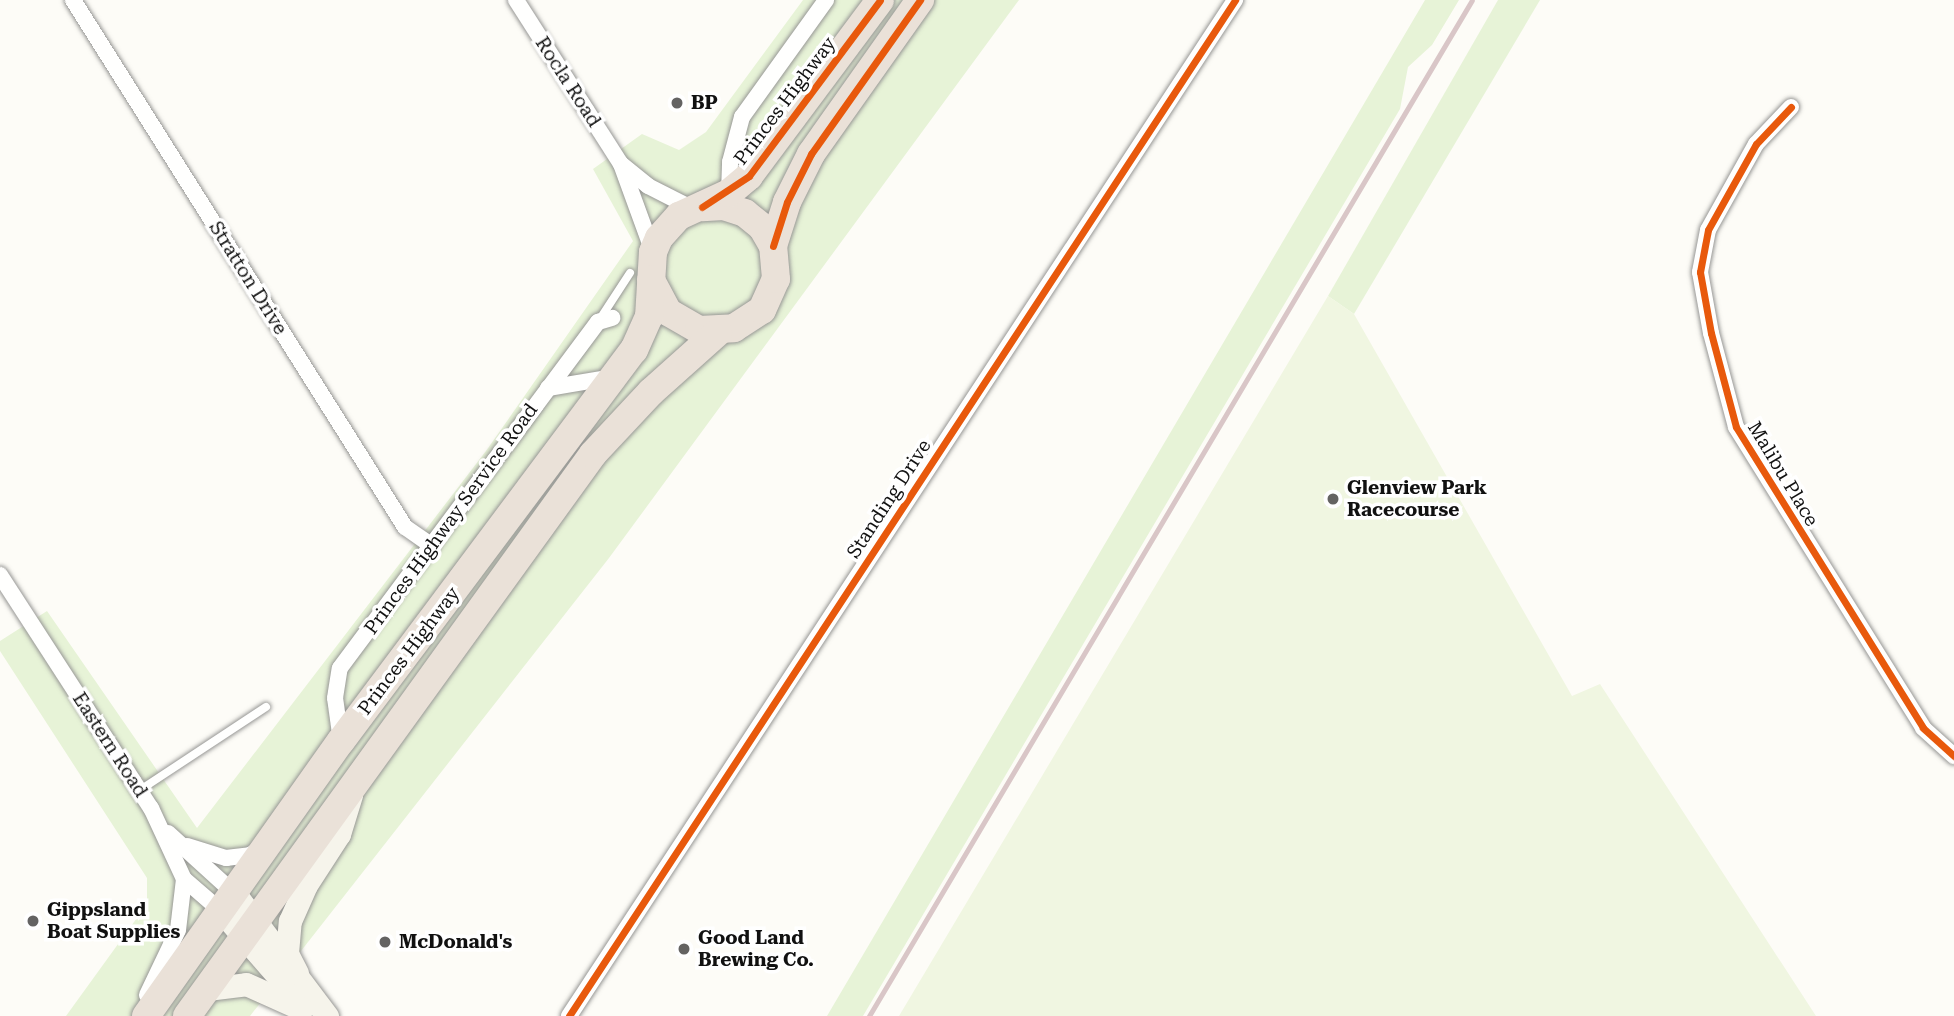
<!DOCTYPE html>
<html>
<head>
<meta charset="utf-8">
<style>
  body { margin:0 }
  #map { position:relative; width:1954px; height:1016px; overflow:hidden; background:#fdfcf7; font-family:"Roboto Serif",serif }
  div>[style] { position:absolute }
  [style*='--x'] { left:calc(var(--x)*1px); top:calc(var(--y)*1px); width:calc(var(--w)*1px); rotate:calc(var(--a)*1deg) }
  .green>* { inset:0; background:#e7f3d7 }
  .pitch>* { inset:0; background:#f0f6e1 }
  .roads { filter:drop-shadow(0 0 2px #979795) drop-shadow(0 0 2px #979795) }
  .lane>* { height:8px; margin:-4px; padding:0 4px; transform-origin:4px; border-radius:4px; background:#fffffe }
  .street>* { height:16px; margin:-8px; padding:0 8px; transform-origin:8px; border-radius:8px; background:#fffffe }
  .secondary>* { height:23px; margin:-11.5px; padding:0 11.5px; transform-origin:11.5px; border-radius:11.5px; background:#f6f4eb }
  .highway>* { height:28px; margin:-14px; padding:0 14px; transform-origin:14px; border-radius:14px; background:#eae1d8 }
  .rail>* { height:5px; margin:-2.5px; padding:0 2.5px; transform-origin:2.5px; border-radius:2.5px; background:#d9c6c7 }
  .cycleway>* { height:7px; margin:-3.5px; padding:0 3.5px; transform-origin:3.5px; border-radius:3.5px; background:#e8590c }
  .dots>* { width:19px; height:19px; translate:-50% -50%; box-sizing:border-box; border:4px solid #fff; border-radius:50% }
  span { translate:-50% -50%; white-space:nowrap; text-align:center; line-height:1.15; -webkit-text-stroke:7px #fff; paint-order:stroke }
  .street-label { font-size:19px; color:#111 }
  .poi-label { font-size:19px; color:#111; font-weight:700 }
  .left { translate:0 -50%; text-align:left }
</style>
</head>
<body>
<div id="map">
  <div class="green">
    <i style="clip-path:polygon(803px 0,1019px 0,609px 558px,250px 1016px,66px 1016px,147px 904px,147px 878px,0 651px,0 641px,47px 611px,197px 828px,486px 451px,633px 241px,593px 169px,642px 134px,679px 150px,706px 132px)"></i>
    <i style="clip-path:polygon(1425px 0,1459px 0,1432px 45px,1408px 67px,1400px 109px,863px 1016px,827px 1016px)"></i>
    <i style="clip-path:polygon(1498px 0,1540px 0,1354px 314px,1328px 296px)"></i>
  </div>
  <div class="pitch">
    <i style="clip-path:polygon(1328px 296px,1354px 314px,1572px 696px,1600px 684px,1816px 1016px,899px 1016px)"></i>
  </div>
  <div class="roads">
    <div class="lane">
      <i style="--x:600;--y:319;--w:55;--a:-56.9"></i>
      <i style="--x:140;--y:790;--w:151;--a:-33.4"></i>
    </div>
    <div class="street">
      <i style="--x:73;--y:0;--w:623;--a:57.79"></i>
      <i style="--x:405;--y:527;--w:33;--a:35"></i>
      <i style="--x:516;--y:0;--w:195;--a:57.4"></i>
      <i style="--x:621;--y:164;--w:94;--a:70"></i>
      <i style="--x:1791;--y:107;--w:51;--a:133.4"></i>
      <i style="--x:1756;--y:144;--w:98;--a:119.2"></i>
      <i style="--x:1708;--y:230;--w:43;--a:100.8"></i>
      <i style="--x:1700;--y:272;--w:62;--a:79.8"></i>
      <i style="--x:1711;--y:333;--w:97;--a:75.1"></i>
      <i style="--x:1736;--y:427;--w:354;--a:58.1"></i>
      <i style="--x:1923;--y:728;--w:42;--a:42.1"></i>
      <i style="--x:621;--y:164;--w:35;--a:39"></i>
      <i style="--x:648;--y:186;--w:51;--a:27.1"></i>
      <i style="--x:729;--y:193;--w:31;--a:-88"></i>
      <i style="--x:730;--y:162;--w:47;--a:-75.1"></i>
      <i style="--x:742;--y:117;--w:144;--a:-54.3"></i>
      <i style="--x:548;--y:388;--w:67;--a:-9.5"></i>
      <i style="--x:0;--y:575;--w:278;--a:57.1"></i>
      <i style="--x:151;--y:808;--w:78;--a:65.1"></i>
      <i style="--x:184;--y:879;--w:49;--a:40.9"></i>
      <i style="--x:341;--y:741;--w:43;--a:-97.9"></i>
      <i style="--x:335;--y:698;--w:30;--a:-81"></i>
      <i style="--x:340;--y:668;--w:432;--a:-53.3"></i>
      <i style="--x:598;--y:322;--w:15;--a:-16"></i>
      <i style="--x:168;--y:833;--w:91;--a:42.3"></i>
      <i style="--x:187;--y:846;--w:41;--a:17.1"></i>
      <i style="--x:226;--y:858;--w:24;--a:-7"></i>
      <i style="--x:250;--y:855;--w:13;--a:-32"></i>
      <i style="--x:147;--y:995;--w:72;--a:-64.5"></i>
      <i style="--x:178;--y:930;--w:51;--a:-83.3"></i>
      <i style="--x:569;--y:1016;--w:1215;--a:-56.75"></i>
    </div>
    <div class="secondary">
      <i style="--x:235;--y:894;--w:153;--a:53"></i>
      <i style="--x:221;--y:911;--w:123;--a:48.9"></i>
      <i style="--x:297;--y:973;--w:22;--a:-117"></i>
      <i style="--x:287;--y:953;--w:32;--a:-85"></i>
      <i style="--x:290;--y:921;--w:39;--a:-66"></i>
      <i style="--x:306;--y:885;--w:61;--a:-57.1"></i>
      <i style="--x:339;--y:834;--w:41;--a:-72.9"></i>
      <i style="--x:207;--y:989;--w:39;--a:-7"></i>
      <i style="--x:246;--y:984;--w:61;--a:24.1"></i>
    </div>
    <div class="highway">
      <i style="--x:773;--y:246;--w:46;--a:-72.3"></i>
      <i style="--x:787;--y:202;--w:54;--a:-63.4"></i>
      <i style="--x:811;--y:154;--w:189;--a:-54.7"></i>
      <i style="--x:651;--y:280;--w:36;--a:62"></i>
      <i style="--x:668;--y:312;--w:36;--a:30"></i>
      <i style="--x:699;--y:330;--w:35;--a:-3"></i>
      <i style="--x:734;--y:328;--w:33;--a:-33"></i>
      <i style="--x:762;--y:310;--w:34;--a:-66"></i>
      <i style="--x:776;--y:279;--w:33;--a:-95"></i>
      <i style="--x:773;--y:246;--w:22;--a:-120"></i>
      <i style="--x:762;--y:227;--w:22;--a:-141"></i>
      <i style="--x:745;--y:213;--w:22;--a:-162"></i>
      <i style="--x:724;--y:206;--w:22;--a:177"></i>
      <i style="--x:146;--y:1016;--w:337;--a:-54.7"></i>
      <i style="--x:341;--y:741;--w:489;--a:-53.2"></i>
      <i style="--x:634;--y:350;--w:36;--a:-66"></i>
      <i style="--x:649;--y:317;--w:65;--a:-86.5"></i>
      <i style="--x:653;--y:252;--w:15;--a:-67"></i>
      <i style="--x:659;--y:238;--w:30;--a:-48"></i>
      <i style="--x:679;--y:216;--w:55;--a:-24.7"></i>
      <i style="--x:729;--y:193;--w:26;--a:-40"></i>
      <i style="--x:749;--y:176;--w:219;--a:-53.3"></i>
      <i style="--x:187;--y:1016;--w:693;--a:-54.15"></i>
      <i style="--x:593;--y:454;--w:85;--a:-46.9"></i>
      <i style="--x:651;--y:392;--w:90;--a:-41.8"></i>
    </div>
  </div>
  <div class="rail">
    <i style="--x:869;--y:1016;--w:1181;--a:-59.31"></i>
  </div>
  <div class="cycleway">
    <i style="--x:1791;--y:107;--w:51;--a:133.4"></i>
    <i style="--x:1756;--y:144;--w:98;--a:119.2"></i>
    <i style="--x:1708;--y:230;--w:43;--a:100.8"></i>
    <i style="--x:1700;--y:272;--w:62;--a:79.8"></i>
    <i style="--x:1711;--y:333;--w:97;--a:75.1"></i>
    <i style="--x:1736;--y:427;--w:354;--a:58.1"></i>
    <i style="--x:1923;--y:728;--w:42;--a:42.1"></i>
    <i style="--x:702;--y:207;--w:56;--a:-33.4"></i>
    <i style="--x:749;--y:176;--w:219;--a:-53.3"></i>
    <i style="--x:773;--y:246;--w:46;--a:-72.3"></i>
    <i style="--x:787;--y:202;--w:54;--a:-63.4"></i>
    <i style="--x:811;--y:154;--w:189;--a:-54.7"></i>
    <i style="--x:569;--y:1016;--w:1215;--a:-56.75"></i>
  </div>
  <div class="dots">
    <i style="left:677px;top:103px;background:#646362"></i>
    <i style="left:1333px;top:499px;background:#646362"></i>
    <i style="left:33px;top:921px;background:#646362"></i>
    <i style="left:385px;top:942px;background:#646362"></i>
    <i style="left:684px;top:949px;background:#646362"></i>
  </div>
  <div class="street-label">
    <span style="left:568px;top:82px;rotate:57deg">Rocla Road</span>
    <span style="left:785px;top:101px;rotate:-53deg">Princes Highway</span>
    <span style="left:248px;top:278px;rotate:58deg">Stratton Drive</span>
    <span style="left:1783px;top:474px;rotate:59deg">Malibu Place</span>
    <span style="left:889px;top:499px;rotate:-57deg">Standing Drive</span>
    <span style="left:451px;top:519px;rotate:-54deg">Princes Highway Service Road</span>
    <span style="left:409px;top:651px;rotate:-53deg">Princes Highway</span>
    <span style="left:110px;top:745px;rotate:57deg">Eastern Road</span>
  </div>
  <div class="poi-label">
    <span class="left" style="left:691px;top:103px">BP</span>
    <span class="left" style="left:1347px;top:499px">Glenview Park<br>Racecourse</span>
    <span class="left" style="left:47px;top:921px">Gippsland<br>Boat Supplies</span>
    <span class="left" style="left:698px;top:949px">Good Land<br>Brewing Co.</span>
    <span class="left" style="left:399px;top:942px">McDonald's</span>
  </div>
</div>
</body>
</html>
